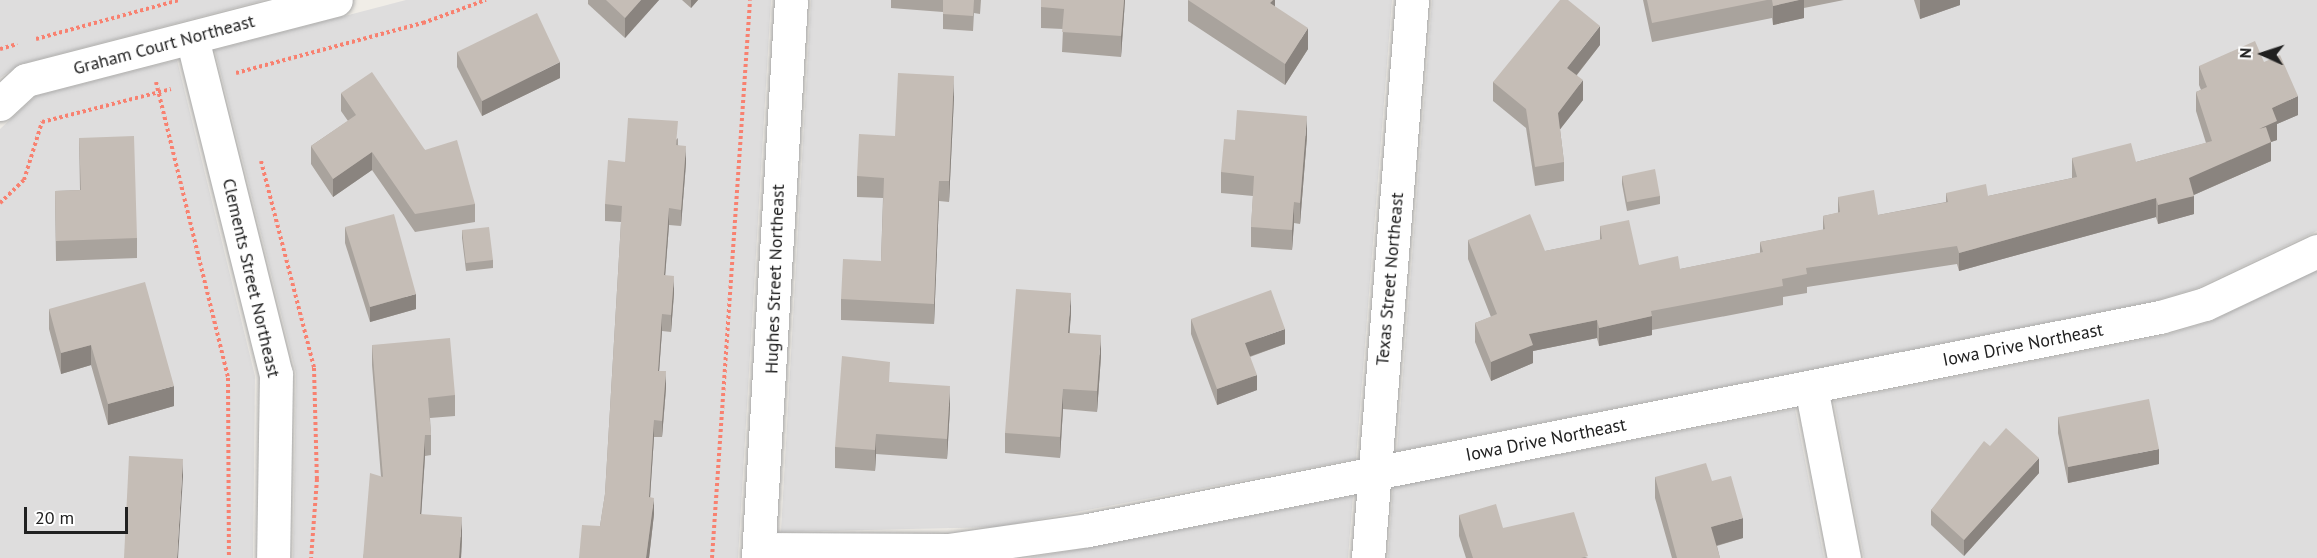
<!DOCTYPE html>
<html>
<head>
<meta charset="utf-8">
<style>
  body { margin:0 }
  #map { position:relative; width:2317px; height:558px; overflow:hidden; background:#f0ede7; font-family:"PT Sans",sans-serif }
  div>[style] { position:absolute }
  [style*='--x'] { left:calc(var(--x)*1px); top:calc(var(--y)*1px); width:calc(var(--w)*1px); rotate:calc(var(--a)*1deg) }
  .residential>* { inset:0; background:#dedddd }
  .path>* { height:4px; margin-top:-2px; transform-origin:0; background:repeating-linear-gradient(90deg,#f88170 0 3px,transparent 0 6px) }
  .roads { filter:drop-shadow(0 0 2px #a7a7a7) drop-shadow(0 0 2px #a7a7a7) }
  .minor>* { height:33px; margin:-16.5px; padding:0 16.5px; transform-origin:16.5px; border-radius:16.5px; background:#fff }
  .wall>* { inset:0; background:#a9a39d }
  .shaded-wall>* { inset:0; background:#8a847f }
  .building>* { inset:0; background:#c5bdb6 }
  span { translate:-50% -50%; white-space:nowrap; text-align:center; line-height:1.15; -webkit-text-stroke:4.5px #fff; paint-order:stroke }
  .street-label { font-size:18px; color:#202020 }
  .north { position:absolute; left:2233px; top:24px; width:60px; height:60px; -webkit-text-stroke:4px #fff; paint-order:stroke; rotate:273deg; font-size:16px; font-weight:700; line-height:24px; text-align:center; color:#202020 }
  .north::after { content:''; display:block; margin:auto; width:21px; height:27px; background:#202020; clip-path:polygon(50% 0,100% 100%,50% 72%,0 100%) }
  .scale { position:absolute; left:24px; top:507px; width:104px; height:27px; box-sizing:border-box; border:3px solid #202020; border-top:0; padding-left:8px; font-size:18px; line-height:21px; white-space:nowrap; color:#202020; -webkit-text-stroke:4px #fff; paint-order:stroke }
</style>
</head>
<body>
<div id="map">
  <div class="residential">
    <i style="clip-path:polygon(0 0,265px 0,20px 64px,0 78px)"></i>
    <i style="clip-path:polygon(406px 0,771px 0,738px 558px,293px 558px,296px 373px,215px 50px)"></i>
    <i style="clip-path:polygon(811px 0,1392px 0,1356px 459px,998px 527px,781px 532px)"></i>
    <i style="clip-path:polygon(1432px 0,2317px 0,2317px 231px,2197px 288px,2154px 301px,1397px 451px)"></i>
    <i style="clip-path:polygon(177px 60px,255px 376px,253px 558px,0 558px,0 129px,36px 96px)"></i>
    <i style="clip-path:polygon(2317px 270px,2317px 558px,1864px 558px,1834px 401px,2165px 335px,2212px 321px)"></i>
    <i style="clip-path:polygon(1795px 409px,1824px 558px,1388px 558px,1393px 487px)"></i>
    <i style="clip-path:polygon(1353px 496px,1348px 558px,1027px 558px,1092px 547px)"></i>
  </div>
  <div class="path">
    <i style="--x:36;--y:39;--w:149;--a:-15.2"></i>
    <i style="--x:0;--y:49;--w:18;--a:-16"></i>
    <i style="--x:236;--y:73;--w:194;--a:-15"></i>
    <i style="--x:423;--y:23;--w:67;--a:-20.1"></i>
    <i style="--x:156;--y:82;--w:305;--a:76.3"></i>
    <i style="--x:228;--y:378;--w:180;--a:89.7"></i>
    <i style="--x:261;--y:161;--w:214;--a:75.6"></i>
    <i style="--x:314;--y:368;--w:111;--a:88.5"></i>
    <i style="--x:317;--y:479;--w:79;--a:94.3"></i>
    <i style="--x:0;--y:203;--w:33;--a:-44"></i>
    <i style="--x:24;--y:180;--w:61;--a:-72.8"></i>
    <i style="--x:42;--y:122;--w:133;--a:-14.3"></i>
    <i style="--x:712;--y:558;--w:559;--a:-86.1"></i>
  </div>
  <div class="roads">
    <div class="minor">
      <i style="--x:192;--y:38;--w:346;--a:76"></i>
      <i style="--x:276;--y:374;--w:184;--a:90.9"></i>
      <i style="--x:0;--y:104;--w:35;--a:-43"></i>
      <i style="--x:26;--y:80;--w:320;--a:-14.5"></i>
      <i style="--x:1811;--y:387;--w:174;--a:79.1"></i>
      <i style="--x:759;--y:549;--w:189;--a:0.3"></i>
      <i style="--x:948;--y:550;--w:141;--a:-8.1"></i>
      <i style="--x:1088;--y:530;--w:1093;--a:-11.24"></i>
      <i style="--x:2160;--y:317;--w:47;--a:-16.1"></i>
      <i style="--x:2205;--y:304;--w:124;--a:-25.3"></i>
      <i style="--x:758;--y:558;--w:559;--a:-86.62"></i>
      <i style="--x:1368;--y:558;--w:560;--a:-85.49"></i>
    </div>
  </div>
  <div class="wall">
    <i style="clip-path:polygon(588px 0,659px 0,625px 38px,588px 4px)"></i>
    <i style="clip-path:polygon(682px 0,698px 0,691px 8px)"></i>
    <i style="clip-path:polygon(891px 0,981px 0,980px 14px,974px 13px,973px 31px,943px 29px,943px 12px,891px 8px)"></i>
    <i style="clip-path:polygon(1125px 0,1121px 57px,1062px 52px,1063px 29px,1041px 28px,1041px 7px)"></i>
    <i style="clip-path:polygon(1188px 0,1275px 0,1275px 7px,1308px 49px,1285px 85px,1188px 21px)"></i>
    <i style="clip-path:polygon(1643px 0,1844px 0,1804px 8px,1804px 18px,1773px 25px,1772px 18px,1652px 42px)"></i>
    <i style="clip-path:polygon(1914px 0,1960px 0,1960px 5px,1920px 19px)"></i>
    <i style="clip-path:polygon(1600px 45px,1577px 75px,1583px 100px,1560px 129px,1564px 162px,1564px 181px,1535px 186px,1526px 128px,1493px 101px,1493px 82px)"></i>
    <i style="clip-path:polygon(457px 52px,560px 78px,482px 116px,457px 67px)"></i>
    <i style="clip-path:polygon(2264px 62px,2298px 115px,2277px 124px,2277px 140px,2271px 142px,2271px 161px,2194px 195px,2194px 214px,2158px 224px,2156px 217px,1959px 271px,1957px 264px,1807px 287px,1807px 293px,1783px 297px,1783px 305px,1652px 330px,1652px 335px,1599px 346px,1597px 338px,1533px 351px,1533px 363px,1491px 381px,1475px 342px,1475px 323px,1491px 317px,1468px 259px,1468px 240px,1545px 251px,1600px 240px,1600px 226px,1639px 265px,1680px 269px,1760px 253px,1760px 242px,1823px 230px,1823px 216px,1838px 213px,1838px 197px,1878px 215px,1946px 202px,1946px 193px,1988px 196px,2072px 178px,2072px 158px,2136px 162px,2206px 143px,2196px 111px,2196px 92px,2201px 90px,2199px 85px,2199px 66px)"></i>
    <i style="clip-path:polygon(341px 93px,425px 150px,475px 204px,475px 222px,415px 232px,372px 170px,333px 197px,311px 164px,311px 146px,348px 121px,341px 111px)"></i>
    <i style="clip-path:polygon(954px 97px,949px 202px,939px 201px,934px 324px,841px 320px,841px 299px,881px 261px,883px 198px,857px 197px,857px 176px,895px 136px)"></i>
    <i style="clip-path:polygon(1307px 136px,1300px 224px,1294px 223px,1292px 250px,1251px 247px,1251px 227px,1253px 196px,1221px 193px,1221px 172px,1235px 140px)"></i>
    <i style="clip-path:polygon(79px 138px,137px 238px,137px 258px,56px 261px,55px 191px,80px 190px)"></i>
    <i style="clip-path:polygon(678px 138px,678px 145px,686px 163px,681px 226px,669px 225px,665px 275px,674px 293px,671px 332px,662px 331px,659px 371px,666px 388px,662px 437px,654px 437px,650px 497px,654px 514px,649px 558px,579px 558px,600px 526px,605px 494px,621px 222px,605px 221px,605px 204px)"></i>
    <i style="clip-path:polygon(1622px 176px,1660px 196px,1660px 204px,1627px 211px,1622px 184px)"></i>
    <i style="clip-path:polygon(345px 227px,416px 309px,370px 322px,345px 243px)"></i>
    <i style="clip-path:polygon(462px 230px,493px 260px,493px 268px,466px 271px,462px 238px)"></i>
    <i style="clip-path:polygon(49px 309px,174px 406px,108px 425px,91px 365px,61px 374px,49px 329px)"></i>
    <i style="clip-path:polygon(1071px 314px,1069px 333px,1101px 356px,1097px 412px,1063px 409px,1060px 458px,1005px 453px,1005px 433px)"></i>
    <i style="clip-path:polygon(1191px 319px,1285px 344px,1250px 357px,1257px 390px,1217px 405px,1191px 334px)"></i>
    <i style="clip-path:polygon(372px 345px,455px 395px,455px 416px,430px 418px,431px 435px,431px 455px,425px 456px,421px 514px,462px 538px,461px 558px,363px 558px,381px 477px,372px 365px)"></i>
    <i style="clip-path:polygon(890px 382px,950px 407px,947px 459px,876px 454px,875px 471px,835px 468px,835px 447px)"></i>
    <i style="clip-path:polygon(2058px 417px,2159px 464px,2068px 483px,2058px 433px)"></i>
    <i style="clip-path:polygon(1990px 446px,2039px 473px,1964px 556px,1931px 525px,1931px 510px)"></i>
    <i style="clip-path:polygon(1655px 477px,1712px 481px,1743px 538px,1717px 546px,1720px 558px,1672px 558px,1655px 498px)"></i>
    <i style="clip-path:polygon(1459px 515px,1503px 528px,1588px 558px,1466px 558px,1459px 536px)"></i>
  </div>
  <div class="shaded-wall">
    <i style="clip-path:polygon(641px 0,659px 0,625px 38px,625px 18px)"></i>
    <i style="clip-path:polygon(691px 0,698px 0,691px 8px)"></i>
    <i style="clip-path:polygon(1124px 0,1125px 0,1121px 57px,1121px 36px)"></i>
    <i style="clip-path:polygon(1273px 0,1275px 0,1275px 16px,1270px 3px)"></i>
    <i style="clip-path:polygon(1799px 0,1804px 0,1804px 18px,1773px 25px,1773px 6px)"></i>
    <i style="clip-path:polygon(1920px 0,1960px 0,1960px 5px,1920px 19px)"></i>
    <i style="clip-path:polygon(1600px 26px,1600px 45px,1567px 87px,1567px 68px)"></i>
    <i style="clip-path:polygon(1308px 28px,1308px 49px,1285px 85px,1285px 64px)"></i>
    <i style="clip-path:polygon(560px 62px,560px 78px,482px 116px,482px 101px)"></i>
    <i style="clip-path:polygon(954px 76px,954px 97px,949px 202px,949px 181px)"></i>
    <i style="clip-path:polygon(1583px 80px,1583px 100px,1558px 132px,1558px 113px)"></i>
    <i style="clip-path:polygon(2298px 96px,2298px 115px,2277px 124px,2277px 140px,2271px 142px,2271px 161px,2189px 197px,2194px 196px,2194px 214px,2158px 224px,2158px 205px,2189px 178px,2259px 129px,2272px 108px)"></i>
    <i style="clip-path:polygon(1307px 116px,1307px 136px,1300px 224px,1300px 203px)"></i>
    <i style="clip-path:polygon(686px 146px,686px 163px,681px 226px,681px 210px)"></i>
    <i style="clip-path:polygon(372px 152px,372px 170px,333px 197px,333px 179px)"></i>
    <i style="clip-path:polygon(939px 181px,939px 201px,934px 324px,934px 304px)"></i>
    <i style="clip-path:polygon(2156px 198px,2156px 217px,1959px 271px,1959px 253px)"></i>
    <i style="clip-path:polygon(1294px 202px,1294px 223px,1292px 250px,1292px 230px)"></i>
    <i style="clip-path:polygon(669px 208px,669px 225px,664px 292px,664px 275px)"></i>
    <i style="clip-path:polygon(674px 276px,674px 293px,671px 332px,671px 315px)"></i>
    <i style="clip-path:polygon(1071px 293px,1071px 314px,1068px 353px,1068px 333px)"></i>
    <i style="clip-path:polygon(416px 294px,416px 309px,370px 322px,370px 307px)"></i>
    <i style="clip-path:polygon(662px 314px,662px 331px,658px 387px,658px 371px)"></i>
    <i style="clip-path:polygon(1652px 316px,1652px 335px,1599px 346px,1599px 328px)"></i>
    <i style="clip-path:polygon(1597px 320px,1597px 338px,1533px 351px,1533px 363px,1491px 381px,1491px 362px,1529px 334px)"></i>
    <i style="clip-path:polygon(1285px 329px,1285px 344px,1245px 358px,1245px 343px)"></i>
    <i style="clip-path:polygon(1101px 335px,1101px 356px,1097px 412px,1097px 391px)"></i>
    <i style="clip-path:polygon(91px 345px,91px 365px,61px 374px,61px 353px)"></i>
    <i style="clip-path:polygon(666px 371px,666px 388px,662px 437px,662px 421px)"></i>
    <i style="clip-path:polygon(1257px 375px,1257px 390px,1217px 405px,1217px 389px)"></i>
    <i style="clip-path:polygon(174px 386px,174px 406px,108px 425px,108px 404px)"></i>
    <i style="clip-path:polygon(950px 386px,950px 407px,947px 459px,947px 439px)"></i>
    <i style="clip-path:polygon(1063px 389px,1063px 409px,1060px 458px,1060px 437px)"></i>
    <i style="clip-path:polygon(654px 420px,654px 437px,649px 514px,649px 497px)"></i>
    <i style="clip-path:polygon(876px 434px,876px 454px,875px 471px,875px 450px)"></i>
    <i style="clip-path:polygon(425px 435px,425px 456px,420px 534px,420px 514px)"></i>
    <i style="clip-path:polygon(2159px 449px,2159px 464px,2068px 483px,2068px 467px)"></i>
    <i style="clip-path:polygon(2039px 458px,2039px 473px,1964px 556px,1964px 540px)"></i>
    <i style="clip-path:polygon(183px 459px,183px 477px,178px 558px,177px 558px)"></i>
    <i style="clip-path:polygon(654px 498px,654px 514px,649px 558px,646px 558px)"></i>
    <i style="clip-path:polygon(462px 517px,462px 538px,461px 558px,459px 558px)"></i>
    <i style="clip-path:polygon(1743px 518px,1743px 538px,1711px 547px,1711px 527px)"></i>
  </div>
  <div class="building">
    <i style="clip-path:polygon(606px 0,641px 0,625px 18px)"></i>
    <i style="clip-path:polygon(943px 0,974px 0,973px 16px,943px 14px)"></i>
    <i style="clip-path:polygon(1041px 0,1124px 0,1121px 36px,1062px 32px,1064px 9px,1041px 7px)"></i>
    <i style="clip-path:polygon(1188px 0,1273px 0,1270px 3px,1308px 28px,1285px 64px)"></i>
    <i style="clip-path:polygon(1560px 0,1568px 0,1600px 26px,1567px 68px,1583px 80px,1558px 113px,1564px 162px,1535px 167px,1526px 109px,1493px 82px)"></i>
    <i style="clip-path:polygon(1647px 0,1767px 0,1652px 23px)"></i>
    <i style="clip-path:polygon(1772px 0,1799px 0,1773px 6px)"></i>
    <i style="clip-path:polygon(537px 13px,560px 62px,482px 101px,457px 52px)"></i>
    <i style="clip-path:polygon(2255px 41px,2264px 62px,2280px 55px,2298px 96px,2272px 108px,2277px 121px,2259px 129px,2266px 127px,2271px 142px,2189px 178px,2194px 196px,2158px 205px,2156px 198px,1959px 253px,1957px 246px,1806px 268px,1807px 274px,1782px 279px,1783px 286px,1651px 311px,1652px 316px,1599px 328px,1597px 320px,1529px 334px,1533px 345px,1491px 362px,1475px 323px,1497px 314px,1468px 240px,1530px 214px,1545px 251px,1602px 239px,1600px 226px,1629px 220px,1639px 265px,1678px 256px,1680px 269px,1763px 252px,1760px 242px,1825px 229px,1823px 216px,1840px 212px,1838px 197px,1874px 190px,1878px 215px,1948px 202px,1946px 193px,1986px 184px,1988px 196px,2077px 177px,2072px 158px,2131px 143px,2136px 162px,2212px 141px,2196px 92px,2207px 87px,2199px 66px)"></i>
    <i style="clip-path:polygon(372px 72px,425px 150px,457px 140px,475px 204px,415px 214px,372px 152px,333px 179px,311px 146px,356px 115px,341px 93px)"></i>
    <i style="clip-path:polygon(898px 73px,954px 76px,949px 181px,939px 181px,934px 304px,841px 299px,843px 259px,881px 261px,884px 178px,857px 176px,859px 134px,895px 136px)"></i>
    <i style="clip-path:polygon(1237px 110px,1307px 116px,1300px 203px,1294px 202px,1292px 230px,1251px 227px,1254px 176px,1221px 172px,1224px 139px,1235px 140px)"></i>
    <i style="clip-path:polygon(628px 118px,678px 121px,676px 145px,686px 146px,681px 210px,669px 208px,664px 275px,674px 276px,671px 315px,662px 314px,658px 371px,666px 371px,662px 421px,654px 420px,649px 497px,654px 498px,646px 558px,579px 558px,582px 525px,600px 526px,605px 494px,622px 206px,605px 204px,608px 160px,625px 162px)"></i>
    <i style="clip-path:polygon(134px 136px,137px 238px,56px 241px,55px 191px,81px 190px,79px 138px)"></i>
    <i style="clip-path:polygon(1655px 169px,1660px 196px,1627px 202px,1622px 176px)"></i>
    <i style="clip-path:polygon(394px 214px,416px 294px,370px 307px,345px 227px)"></i>
    <i style="clip-path:polygon(489px 227px,493px 260px,466px 263px,462px 230px)"></i>
    <i style="clip-path:polygon(145px 282px,174px 386px,108px 404px,91px 345px,61px 353px,49px 309px)"></i>
    <i style="clip-path:polygon(1016px 289px,1071px 293px,1068px 333px,1101px 335px,1097px 391px,1063px 389px,1060px 437px,1005px 433px)"></i>
    <i style="clip-path:polygon(1271px 290px,1285px 329px,1245px 343px,1257px 375px,1217px 389px,1191px 319px)"></i>
    <i style="clip-path:polygon(450px 338px,455px 395px,428px 398px,431px 435px,425px 435px,420px 514px,462px 517px,459px 558px,363px 558px,370px 473px,383px 477px,372px 345px)"></i>
    <i style="clip-path:polygon(842px 356px,890px 362px,889px 382px,950px 386px,947px 439px,876px 434px,875px 450px,835px 447px)"></i>
    <i style="clip-path:polygon(2149px 399px,2159px 449px,2068px 467px,2058px 417px)"></i>
    <i style="clip-path:polygon(2006px 428px,2039px 458px,1964px 540px,1931px 510px,1984px 441px,1990px 446px)"></i>
    <i style="clip-path:polygon(129px 456px,183px 459px,177px 558px,124px 558px)"></i>
    <i style="clip-path:polygon(1706px 463px,1712px 481px,1731px 476px,1743px 518px,1711px 527px,1720px 558px,1677px 558px,1655px 477px)"></i>
    <i style="clip-path:polygon(1496px 504px,1503px 528px,1574px 512px,1588px 556px,1581px 558px,1473px 558px,1459px 515px)"></i>
  </div>
  <div class="street-label">
    <span style="left:164px;top:45px;rotate:-15deg">Graham Court Northeast</span>
    <span style="left:251px;top:278px;rotate:77deg">Clements Street Northeast</span>
    <span style="left:775px;top:279px;rotate:-88deg">Hughes Street Northeast</span>
    <span style="left:1390px;top:279px;rotate:-85deg">Texas Street Northeast</span>
    <span style="left:2023px;top:345px;rotate:-11deg">Iowa Drive Northeast</span>
    <span style="left:1546px;top:440px;rotate:-11deg">Iowa Drive Northeast</span>
  </div>
  <div class="north">N</div>
  <div class="scale">20 m</div>
</div>
</body>
</html>
